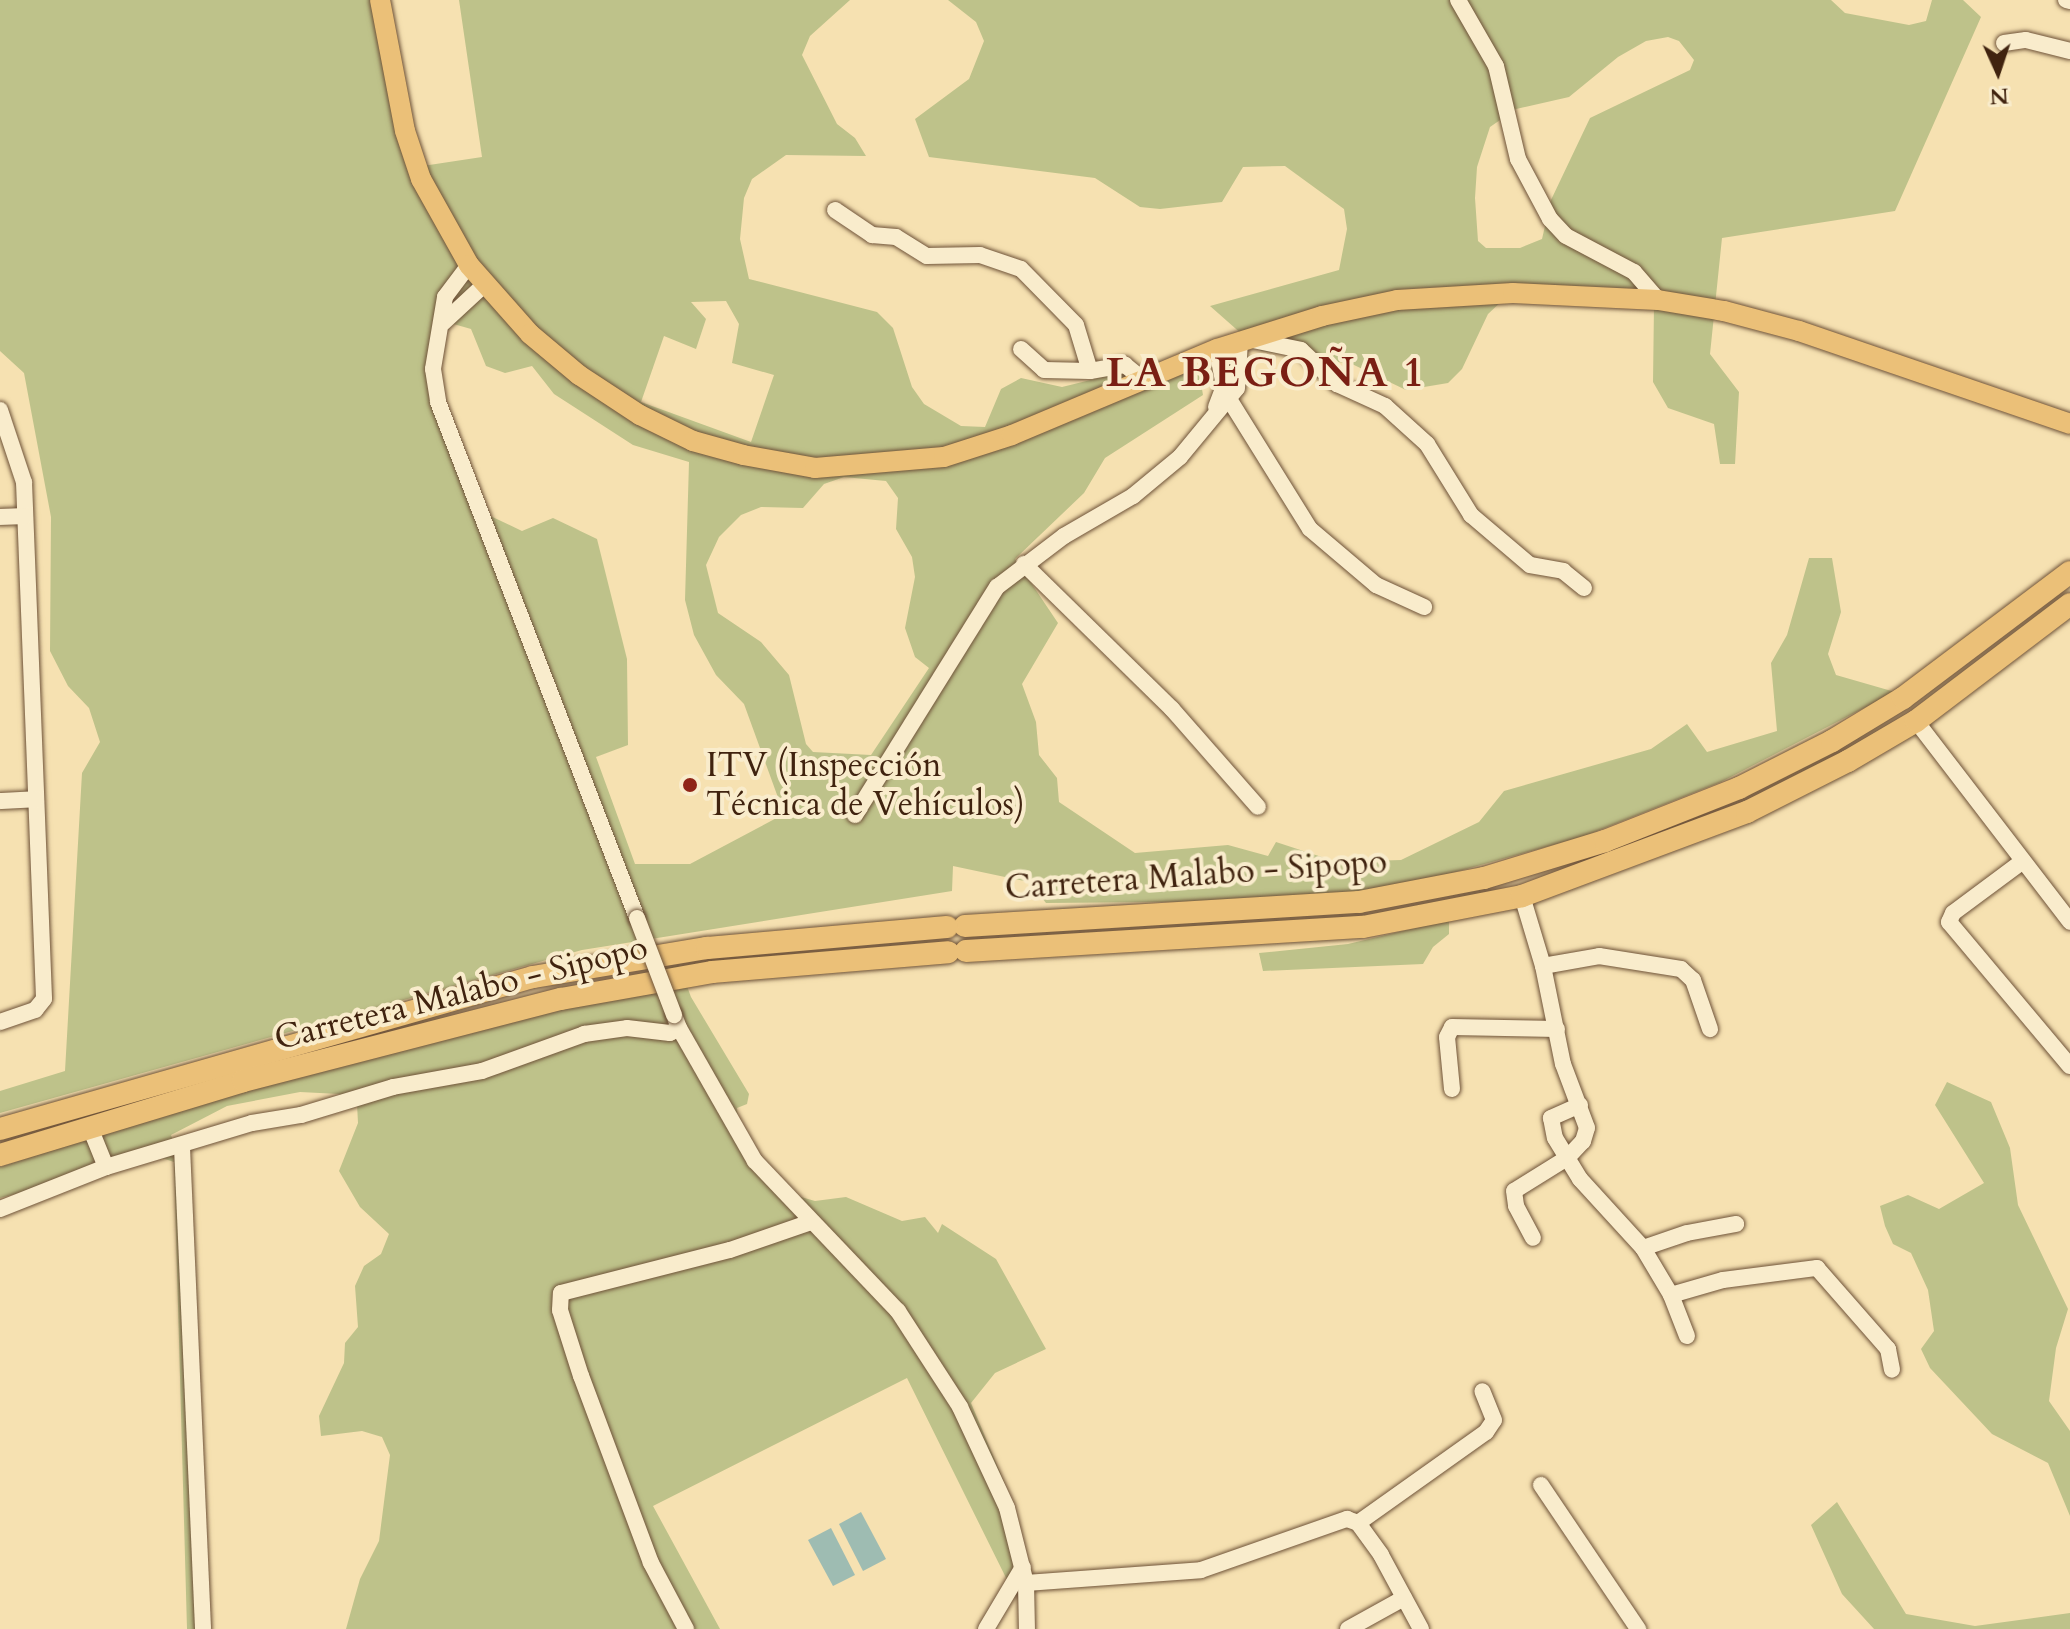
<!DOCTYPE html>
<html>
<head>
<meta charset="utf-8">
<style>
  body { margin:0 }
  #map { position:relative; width:2070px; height:1629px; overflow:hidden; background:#f6e1b1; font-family:Cardo,serif }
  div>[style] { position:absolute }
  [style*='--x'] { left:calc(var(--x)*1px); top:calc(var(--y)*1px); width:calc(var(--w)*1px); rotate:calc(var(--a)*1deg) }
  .green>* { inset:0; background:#bec28a }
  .water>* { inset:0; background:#9ebcb2 }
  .roads { filter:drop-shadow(0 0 2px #6e5238) drop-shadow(0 0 2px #6e5238) }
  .minor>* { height:16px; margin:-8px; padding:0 8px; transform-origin:8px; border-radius:8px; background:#f9eccc }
  .major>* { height:20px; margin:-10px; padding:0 10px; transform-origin:10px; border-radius:10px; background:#ebc078 }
  .highway>* { height:22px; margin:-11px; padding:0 11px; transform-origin:11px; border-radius:11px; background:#ebc078 }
  .bridges { filter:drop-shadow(0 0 2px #6e5238) drop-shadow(0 0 2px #6e5238) }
  .minor-bridge>* { height:16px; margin:-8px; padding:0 8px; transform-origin:8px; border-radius:8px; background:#f9eccc }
  .dots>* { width:22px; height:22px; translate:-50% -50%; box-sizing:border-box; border:4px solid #f9eccc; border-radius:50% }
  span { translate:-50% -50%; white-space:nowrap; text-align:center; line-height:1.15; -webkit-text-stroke:8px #f9eccc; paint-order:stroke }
  .poi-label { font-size:34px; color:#40230f }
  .left { translate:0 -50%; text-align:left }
  .street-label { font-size:34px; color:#40230f }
  .district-label { font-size:42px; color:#7a1f14; font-weight:700; letter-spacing:2px }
  .north { position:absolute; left:1958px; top:32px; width:80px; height:80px; -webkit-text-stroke:6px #f9eccc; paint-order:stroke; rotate:177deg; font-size:22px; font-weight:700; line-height:32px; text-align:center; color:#40230f }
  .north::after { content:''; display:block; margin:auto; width:28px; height:36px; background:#40230f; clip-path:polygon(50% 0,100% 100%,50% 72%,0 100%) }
</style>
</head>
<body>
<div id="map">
  <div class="green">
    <i style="clip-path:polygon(evenodd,0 0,380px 0,416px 167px,482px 157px,459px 0,850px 0,810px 36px,802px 55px,837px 124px,855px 138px,866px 156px,786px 155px,752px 179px,744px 198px,740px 239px,749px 279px,877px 312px,893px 328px,912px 387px,924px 404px,961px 426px,985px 427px,1001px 389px,1021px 378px,1062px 387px,1196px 354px,1203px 395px,1105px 458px,1084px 493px,1015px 559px,1058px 623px,1022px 684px,1036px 722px,1039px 755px,1057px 778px,1059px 802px,1135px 853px,1228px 845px,1268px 856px,1276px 842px,1337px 862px,1401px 860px,1479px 822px,1504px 791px,1651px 749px,1687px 724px,1707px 752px,1777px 731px,1771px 663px,1787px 635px,1809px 558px,1832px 558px,1841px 612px,1828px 654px,1836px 675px,1895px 692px,1721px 782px,1582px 837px,1405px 886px,1273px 901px,1046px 903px,1029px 882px,953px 866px,952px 891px,582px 950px,0 1113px,0 1091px,65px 1071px,82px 773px,100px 742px,89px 708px,68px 686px,50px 651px,51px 517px,24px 373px,0 351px,0 0,726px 301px,739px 324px,732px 363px,774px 375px,751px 442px,641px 402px,664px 336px,696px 349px,706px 319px,691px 302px,726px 301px,0 0,443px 321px,471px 329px,486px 366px,505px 373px,532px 366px,554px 394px,633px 445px,689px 462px,685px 600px,694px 635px,716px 675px,744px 704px,784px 814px,690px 864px,635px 864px,596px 757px,628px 745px,627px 659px,597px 539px,553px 518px,522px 531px,482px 512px,437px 397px,443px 321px,0 0,844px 477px,886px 481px,898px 498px,896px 529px,912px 557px,915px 577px,905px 628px,915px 657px,929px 668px,871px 755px,813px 752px,806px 744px,789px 675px,761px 642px,718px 613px,706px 565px,719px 537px,741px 515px,761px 507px,803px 508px,824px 484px,844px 477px)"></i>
    <i style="clip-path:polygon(evenodd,948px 0,1831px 0,1845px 13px,1909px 25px,1926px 21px,1932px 0,1963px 0,1981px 17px,1895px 211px,1722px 238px,1710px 354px,1739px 392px,1735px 464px,1720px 464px,1714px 424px,1668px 408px,1653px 382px,1654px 305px,1503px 300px,1488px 314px,1462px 369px,1448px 383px,1406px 390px,1352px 364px,1261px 351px,1210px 306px,1339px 270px,1347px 229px,1344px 209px,1285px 166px,1243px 167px,1222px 202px,1160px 209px,1140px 207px,1095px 178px,929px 157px,915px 119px,969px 79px,984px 41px,976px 22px,948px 0,1668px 37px,1679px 41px,1694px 60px,1690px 70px,1590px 118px,1551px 200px,1542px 239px,1520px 248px,1486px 248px,1478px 241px,1475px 198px,1477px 167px,1490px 127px,1516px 109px,1569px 97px,1618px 57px,1646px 41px,1668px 37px)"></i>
    <i style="clip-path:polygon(1449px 920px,1449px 934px,1433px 947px,1423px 964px,1263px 971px,1259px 953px,1348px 944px)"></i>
    <i style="clip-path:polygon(679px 965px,691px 997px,749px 1094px,747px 1104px,737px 1108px,738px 1119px,759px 1155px,794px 1195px,815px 1201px,846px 1197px,902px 1221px,925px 1217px,938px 1233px,942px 1224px,996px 1259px,1046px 1349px,995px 1373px,971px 1403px,1005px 1484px,1026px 1583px,1014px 1594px,907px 1378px,653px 1506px,720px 1629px,346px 1629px,360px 1579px,379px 1541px,390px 1455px,382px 1437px,362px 1431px,321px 1436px,319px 1416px,344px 1363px,345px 1343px,358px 1327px,355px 1286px,364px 1266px,381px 1254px,389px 1234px,360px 1207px,339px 1171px,358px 1123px,357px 1104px,339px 1094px,300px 1092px,227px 1106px,171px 1135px,188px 1184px,209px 1629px,187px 1629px,174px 1162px,159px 1157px,0 1198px,0 1167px,487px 1011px)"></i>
    <i style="clip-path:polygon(1947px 1082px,1991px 1102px,2010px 1148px,2018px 1205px,2068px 1309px,2056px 1348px,2049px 1401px,2070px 1431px,2070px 1516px,2048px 1463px,1992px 1434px,1930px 1368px,1921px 1349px,1934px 1331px,1928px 1290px,1911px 1253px,1893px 1244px,1885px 1226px,1880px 1206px,1908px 1195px,1939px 1209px,1984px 1183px,1935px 1105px)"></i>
    <i style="clip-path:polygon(1837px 1502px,1906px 1614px,1975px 1626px,2070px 1613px,2070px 1629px,1874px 1629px,1842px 1594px,1811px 1525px)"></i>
  </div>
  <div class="water">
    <i style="clip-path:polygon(861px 1512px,886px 1559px,863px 1571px,839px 1524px)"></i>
    <i style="clip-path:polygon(831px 1528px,855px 1575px,833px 1586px,808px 1540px)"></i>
  </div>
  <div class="roads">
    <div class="minor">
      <i style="--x:1458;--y:0;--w:76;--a:60.1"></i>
      <i style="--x:1496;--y:66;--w:96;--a:76.7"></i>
      <i style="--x:1518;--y:159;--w:68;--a:61.9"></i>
      <i style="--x:1550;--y:219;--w:23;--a:47"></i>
      <i style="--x:1566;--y:236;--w:77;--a:27.9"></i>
      <i style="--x:1634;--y:272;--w:37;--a:49"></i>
      <i style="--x:2066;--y:0;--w:4;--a:14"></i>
      <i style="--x:2004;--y:43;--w:22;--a:-8"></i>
      <i style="--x:2026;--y:40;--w:45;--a:14"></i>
      <i style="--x:835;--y:210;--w:45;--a:34"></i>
      <i style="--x:872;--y:235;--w:24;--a:5"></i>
      <i style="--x:896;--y:237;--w:36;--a:32"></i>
      <i style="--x:927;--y:256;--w:53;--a:-1.1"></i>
      <i style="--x:980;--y:255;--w:43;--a:18.9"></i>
      <i style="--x:1021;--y:269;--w:78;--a:45.5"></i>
      <i style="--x:1076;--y:325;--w:48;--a:73.1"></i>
      <i style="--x:1090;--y:371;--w:36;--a:-10"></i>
      <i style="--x:1125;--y:365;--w:26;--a:39"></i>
      <i style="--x:469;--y:265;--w:40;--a:127"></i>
      <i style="--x:445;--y:297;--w:73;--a:99.5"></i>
      <i style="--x:433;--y:369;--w:33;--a:81"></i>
      <i style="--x:438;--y:402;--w:553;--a:68.91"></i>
      <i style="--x:443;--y:323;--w:59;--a:-42.9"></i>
      <i style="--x:1248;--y:339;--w:54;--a:11.7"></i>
      <i style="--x:1301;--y:350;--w:50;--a:43.4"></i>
      <i style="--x:1337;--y:384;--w:53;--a:24.6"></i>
      <i style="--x:1385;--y:406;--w:57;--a:42.1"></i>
      <i style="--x:1427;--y:444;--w:84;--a:58.2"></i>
      <i style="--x:1471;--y:515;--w:77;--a:40.3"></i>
      <i style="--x:1530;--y:565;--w:34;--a:10"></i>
      <i style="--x:1563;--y:571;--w:27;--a:39"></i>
      <i style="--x:1021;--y:349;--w:31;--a:42"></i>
      <i style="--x:1044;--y:370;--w:46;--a:1.2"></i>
      <i style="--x:1229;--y:399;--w:153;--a:58.1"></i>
      <i style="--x:1310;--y:529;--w:87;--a:40.3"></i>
      <i style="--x:1376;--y:585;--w:53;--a:24.6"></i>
      <i style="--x:1216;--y:407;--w:22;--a:-69"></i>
      <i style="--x:1224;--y:386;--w:38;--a:-101"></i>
      <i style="--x:0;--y:410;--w:76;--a:71.6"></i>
      <i style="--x:24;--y:482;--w:517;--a:87.78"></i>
      <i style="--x:44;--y:999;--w:14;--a:129"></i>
      <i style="--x:35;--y:1010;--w:37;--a:161"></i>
      <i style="--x:0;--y:517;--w:25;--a:-2"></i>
      <i style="--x:1024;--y:564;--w:207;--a:44.4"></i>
      <i style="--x:1172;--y:709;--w:130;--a:48.7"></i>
      <i style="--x:1916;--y:721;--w:253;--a:52.5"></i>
      <i style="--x:0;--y:801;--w:36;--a:-3"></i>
      <i style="--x:855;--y:815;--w:269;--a:-58.1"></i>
      <i style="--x:997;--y:587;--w:84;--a:-37.3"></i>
      <i style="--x:1064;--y:536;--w:80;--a:-30.1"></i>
      <i style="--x:1133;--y:496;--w:61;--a:-39.7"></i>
      <i style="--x:1180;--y:457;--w:89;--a:-50.4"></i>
      <i style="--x:1237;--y:388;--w:47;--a:-86.3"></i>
      <i style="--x:2023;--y:861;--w:87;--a:143.4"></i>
      <i style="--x:1953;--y:913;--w:10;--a:114"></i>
      <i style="--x:1949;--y:922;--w:188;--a:50"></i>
      <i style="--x:1522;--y:896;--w:73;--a:73.3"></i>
      <i style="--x:1543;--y:966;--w:100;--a:78.5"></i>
      <i style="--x:1563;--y:1064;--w:68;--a:69.4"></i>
      <i style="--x:1587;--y:1128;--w:14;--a:107"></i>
      <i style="--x:1583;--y:1141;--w:23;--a:133"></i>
      <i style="--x:1567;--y:1158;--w:62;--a:148.1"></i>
      <i style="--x:1514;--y:1191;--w:15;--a:82"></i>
      <i style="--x:1516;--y:1206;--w:36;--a:62"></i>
      <i style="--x:1543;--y:966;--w:57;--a:-10.1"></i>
      <i style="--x:1599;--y:956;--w:83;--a:9"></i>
      <i style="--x:1681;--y:969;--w:16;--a:43"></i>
      <i style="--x:1693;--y:980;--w:52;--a:70.9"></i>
      <i style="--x:679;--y:1028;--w:153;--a:60.3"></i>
      <i style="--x:755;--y:1161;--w:207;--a:46.4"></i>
      <i style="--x:898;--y:1311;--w:114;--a:57.1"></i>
      <i style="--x:960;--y:1407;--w:111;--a:65"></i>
      <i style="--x:1007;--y:1508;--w:77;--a:75.8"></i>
      <i style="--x:1026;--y:1583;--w:46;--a:88.8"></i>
      <i style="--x:1452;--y:1089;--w:52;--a:-95.5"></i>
      <i style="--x:1447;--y:1037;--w:11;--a:-63"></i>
      <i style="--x:1452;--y:1027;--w:105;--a:1.1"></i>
      <i style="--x:1580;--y:1105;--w:32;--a:156"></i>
      <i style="--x:1551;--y:1118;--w:20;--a:79"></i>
      <i style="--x:1555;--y:1138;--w:48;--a:58.6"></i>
      <i style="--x:1580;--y:1179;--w:93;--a:47.6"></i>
      <i style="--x:1643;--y:1248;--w:55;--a:59.2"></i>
      <i style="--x:1671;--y:1295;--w:44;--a:68.7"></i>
      <i style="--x:91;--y:1130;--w:40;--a:68"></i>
      <i style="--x:182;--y:1147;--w:482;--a:87.5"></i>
      <i style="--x:0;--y:1209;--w:114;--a:-21.6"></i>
      <i style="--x:106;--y:1167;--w:152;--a:-16.8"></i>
      <i style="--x:252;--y:1123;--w:50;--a:-9.3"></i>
      <i style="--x:301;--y:1115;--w:96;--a:-16.9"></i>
      <i style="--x:393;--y:1087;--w:90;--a:-10.2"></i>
      <i style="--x:482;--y:1071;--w:109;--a:-19.9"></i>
      <i style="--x:584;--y:1034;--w:43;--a:-7.9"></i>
      <i style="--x:627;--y:1028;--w:43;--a:6.6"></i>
      <i style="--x:670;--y:1033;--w:10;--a:-29"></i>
      <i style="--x:679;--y:1028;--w:14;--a:-111"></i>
      <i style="--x:1643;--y:1248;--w:46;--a:-18.8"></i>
      <i style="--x:1687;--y:1233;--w:50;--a:-10.4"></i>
      <i style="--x:1671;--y:1295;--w:54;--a:-16.1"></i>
      <i style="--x:1723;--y:1280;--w:95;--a:-7.3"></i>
      <i style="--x:1817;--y:1268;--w:108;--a:48.8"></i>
      <i style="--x:1888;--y:1349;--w:21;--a:79"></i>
      <i style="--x:1541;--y:1485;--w:174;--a:56"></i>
      <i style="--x:1358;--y:1523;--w:157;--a:-35.4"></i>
      <i style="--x:1486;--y:1432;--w:14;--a:-56"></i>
      <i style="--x:1494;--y:1420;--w:31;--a:-112"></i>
      <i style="--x:1026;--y:1583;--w:175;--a:-4.2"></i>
      <i style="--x:1201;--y:1570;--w:155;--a:-19.3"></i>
      <i style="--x:1347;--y:1519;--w:12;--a:20"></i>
      <i style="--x:1358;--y:1523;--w:39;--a:54"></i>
      <i style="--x:1381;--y:1555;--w:84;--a:61.6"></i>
      <i style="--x:686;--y:1629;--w:75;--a:-117.9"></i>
      <i style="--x:651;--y:1563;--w:200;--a:-110.5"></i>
      <i style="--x:581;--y:1376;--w:69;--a:-107.7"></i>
      <i style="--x:560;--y:1310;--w:17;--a:-87"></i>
      <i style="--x:561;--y:1293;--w:174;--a:-14.3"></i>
      <i style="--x:730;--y:1250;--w:86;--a:-19.1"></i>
      <i style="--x:986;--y:1629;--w:72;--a:-59.2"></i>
      <i style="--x:1348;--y:1629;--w:64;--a:-29"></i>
    </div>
    <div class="major">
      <i style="--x:380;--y:0;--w:133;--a:79.2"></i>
      <i style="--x:405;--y:131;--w:51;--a:71.6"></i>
      <i style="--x:421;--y:179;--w:98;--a:60.8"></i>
      <i style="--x:469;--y:265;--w:92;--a:48.5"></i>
      <i style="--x:530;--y:334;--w:64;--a:39.9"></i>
      <i style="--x:579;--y:375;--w:73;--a:33.3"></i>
      <i style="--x:640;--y:415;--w:59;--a:26.1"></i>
      <i style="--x:693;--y:441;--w:52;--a:15.6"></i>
      <i style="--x:743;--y:455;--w:73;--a:10.2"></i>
      <i style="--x:815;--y:468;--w:129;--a:-4.9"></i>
      <i style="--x:944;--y:457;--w:71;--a:-17.9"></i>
      <i style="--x:1012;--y:435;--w:222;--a:-22.8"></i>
      <i style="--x:1217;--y:349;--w:110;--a:-17.4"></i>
      <i style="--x:1322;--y:316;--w:77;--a:-12"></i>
      <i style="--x:1397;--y:300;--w:116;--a:-3.5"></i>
      <i style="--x:1513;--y:293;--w:145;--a:2.8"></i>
      <i style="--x:1658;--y:300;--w:67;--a:9.5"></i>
      <i style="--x:1724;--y:311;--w:78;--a:14.9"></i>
      <i style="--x:1799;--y:331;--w:287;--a:18.9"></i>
    </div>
    <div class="highway">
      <i style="--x:965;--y:926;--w:395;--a:-3.5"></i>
      <i style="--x:1359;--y:902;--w:127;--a:-10.9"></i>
      <i style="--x:1484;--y:878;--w:127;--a:-17"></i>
      <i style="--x:1605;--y:841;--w:144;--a:-21.6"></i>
      <i style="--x:1739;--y:788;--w:104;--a:-26.8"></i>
      <i style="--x:1832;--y:741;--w:83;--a:-31.2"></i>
      <i style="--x:1903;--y:698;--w:209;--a:-37"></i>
      <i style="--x:966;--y:951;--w:398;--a:-3.5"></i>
      <i style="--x:1363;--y:927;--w:162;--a:-11"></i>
      <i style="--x:1522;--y:896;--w:240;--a:-20.5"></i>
      <i style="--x:1747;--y:812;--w:113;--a:-26.8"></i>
      <i style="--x:1848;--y:761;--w:79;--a:-30.5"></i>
      <i style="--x:1916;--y:721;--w:193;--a:-37.2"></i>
      <i style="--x:0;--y:1129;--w:554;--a:-15.92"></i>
      <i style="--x:533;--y:977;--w:176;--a:-9.5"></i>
      <i style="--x:707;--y:948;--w:241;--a:-5"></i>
      <i style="--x:0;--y:1155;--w:254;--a:-16.9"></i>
      <i style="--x:243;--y:1081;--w:328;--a:-14.5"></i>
      <i style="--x:561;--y:999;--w:153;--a:-10.1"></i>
      <i style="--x:712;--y:972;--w:237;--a:-4.8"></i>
    </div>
  </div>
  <div class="bridges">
    <div class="minor-bridge">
      <i style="--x:637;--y:918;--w:104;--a:69.1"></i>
    </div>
  </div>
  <div class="dots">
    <i style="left:690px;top:785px;background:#8f2418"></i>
  </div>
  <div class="poi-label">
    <span class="left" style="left:706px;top:785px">ITV (Inspección<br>Técnica de Vehículos)</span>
  </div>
  <div class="street-label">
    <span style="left:1196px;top:875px;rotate:-4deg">Carretera Malabo - Sipopo</span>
    <span style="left:461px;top:993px;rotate:-14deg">Carretera Malabo - Sipopo</span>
  </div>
  <div class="district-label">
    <span style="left:1266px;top:373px">LA BEGOÑA 1</span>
  </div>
  <div class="north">N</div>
</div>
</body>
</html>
